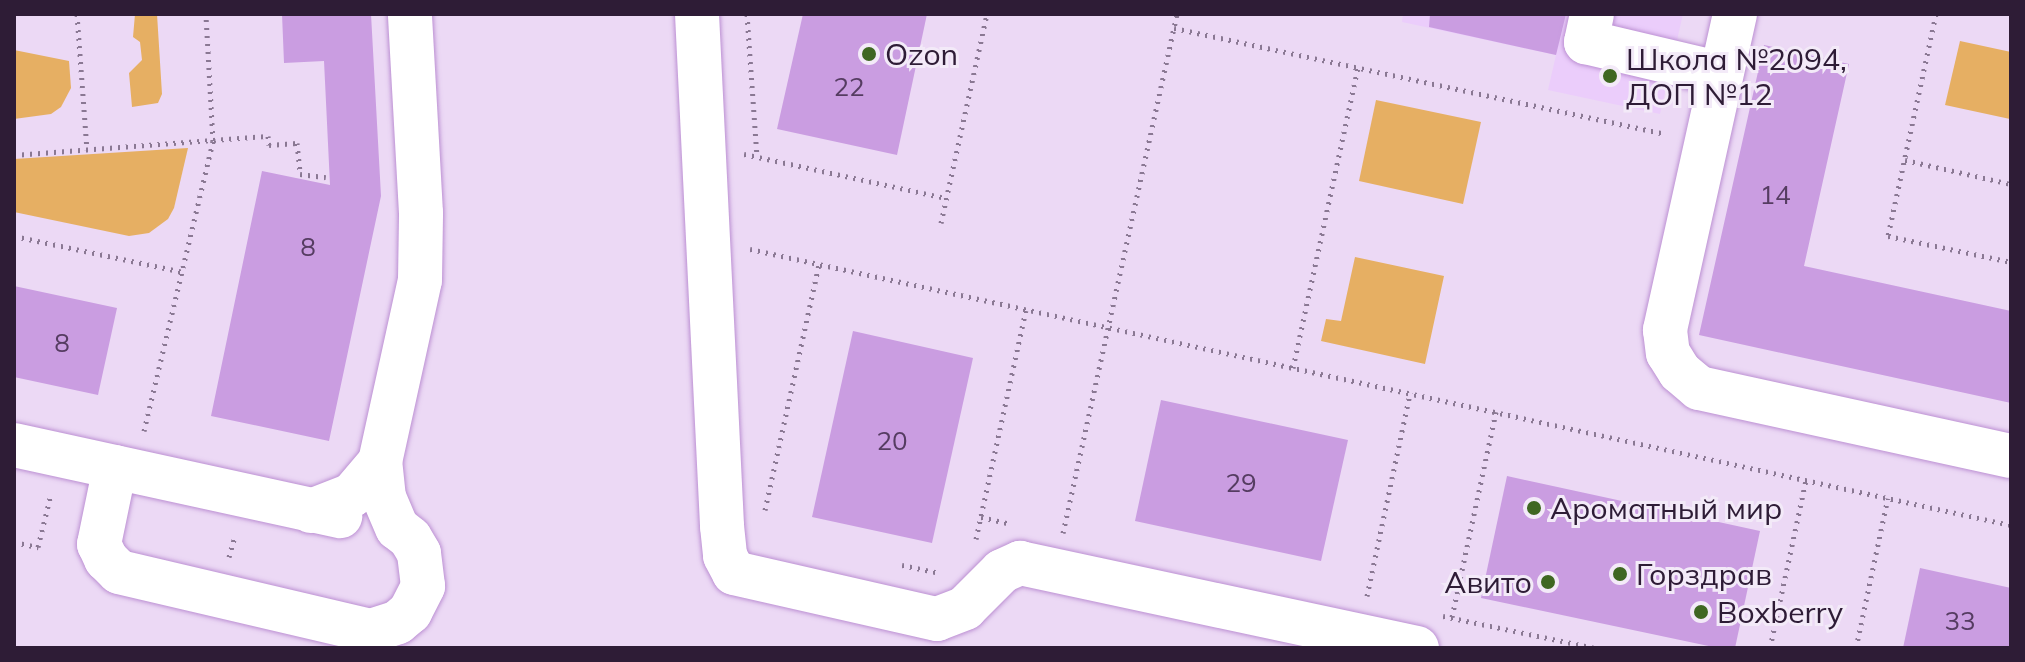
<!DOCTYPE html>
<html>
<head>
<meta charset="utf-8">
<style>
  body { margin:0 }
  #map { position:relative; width:2025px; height:662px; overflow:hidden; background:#ecd9f5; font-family:Mulish,sans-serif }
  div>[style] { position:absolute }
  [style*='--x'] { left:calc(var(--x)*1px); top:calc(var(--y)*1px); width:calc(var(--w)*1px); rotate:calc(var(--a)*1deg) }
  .built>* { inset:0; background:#ebcdfb }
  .green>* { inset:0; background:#e6af63 }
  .building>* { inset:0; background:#ca9de1 }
  .path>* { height:5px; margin-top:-2.5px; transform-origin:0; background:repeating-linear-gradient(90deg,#8a7893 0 2px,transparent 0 8px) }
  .roads { filter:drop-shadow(0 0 2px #bc90d3) drop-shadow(0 0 2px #bc90d3) }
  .minor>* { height:44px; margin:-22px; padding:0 22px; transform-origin:22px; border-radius:22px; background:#fff }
  .dots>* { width:22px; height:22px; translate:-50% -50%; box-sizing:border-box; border:4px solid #f3eaf8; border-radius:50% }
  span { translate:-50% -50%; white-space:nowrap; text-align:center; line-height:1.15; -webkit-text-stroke:6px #f3eaf8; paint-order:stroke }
  .number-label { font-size:26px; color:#553c61 }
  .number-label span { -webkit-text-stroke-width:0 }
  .poi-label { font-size:30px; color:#2e1c36 }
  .left { translate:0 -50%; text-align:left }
  .right { translate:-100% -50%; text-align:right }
  .frame { position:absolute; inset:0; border:16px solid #2e1c36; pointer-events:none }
</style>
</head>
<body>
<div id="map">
  <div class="built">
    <i style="clip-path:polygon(1403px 14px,1683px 14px,1660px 114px,1548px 90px,1556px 55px,1402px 22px)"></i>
  </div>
  <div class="green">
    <i style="clip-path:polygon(135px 14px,157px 14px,162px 94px,158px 103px,132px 107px,129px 73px,142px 60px,140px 42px,133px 37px)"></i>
    <i style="clip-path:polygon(1960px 41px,2011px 52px,2010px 119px,1945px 105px)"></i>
    <i style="clip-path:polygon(14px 50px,69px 61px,71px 88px,61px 107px,51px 114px,14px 119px)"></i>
    <i style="clip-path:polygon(1376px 100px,1481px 122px,1463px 204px,1359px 181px)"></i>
    <i style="clip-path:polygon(188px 148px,174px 208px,168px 219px,149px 233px,129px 236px,14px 212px,14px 159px)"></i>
    <i style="clip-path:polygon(1355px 257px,1444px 276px,1425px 364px,1321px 341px,1326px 319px,1341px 321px)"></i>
  </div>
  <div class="building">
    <i style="clip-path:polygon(282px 14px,371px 14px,381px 196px,329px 441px,211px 416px,262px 171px,330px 185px,324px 61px,284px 63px)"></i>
    <i style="clip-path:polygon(803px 14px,927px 14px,897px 155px,777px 129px)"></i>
    <i style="clip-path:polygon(1430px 14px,1566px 14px,1556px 55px,1429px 27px)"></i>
    <i style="clip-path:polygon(1764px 45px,1849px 64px,1804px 266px,2011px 311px,2011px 403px,1699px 335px)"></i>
    <i style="clip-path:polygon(14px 286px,117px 308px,98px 395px,14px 377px)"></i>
    <i style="clip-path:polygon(853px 331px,973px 358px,932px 543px,812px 517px)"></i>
    <i style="clip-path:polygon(1161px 400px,1348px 440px,1321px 561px,1135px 521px)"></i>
    <i style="clip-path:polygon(1507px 476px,1760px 531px,1735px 648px,1718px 648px,1481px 598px)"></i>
    <i style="clip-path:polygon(1920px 568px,2011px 588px,2011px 648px,1903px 648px)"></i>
  </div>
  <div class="path">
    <i style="--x:77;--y:14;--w:136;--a:85.8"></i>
    <i style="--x:747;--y:14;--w:143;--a:86"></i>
    <i style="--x:1936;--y:14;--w:227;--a:102.2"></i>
    <i style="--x:1888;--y:236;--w:126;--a:11.9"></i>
    <i style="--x:1174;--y:28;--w:503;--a:12.16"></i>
    <i style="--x:744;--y:154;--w:207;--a:12.3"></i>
    <i style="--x:14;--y:155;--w:255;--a:-4.3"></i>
    <i style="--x:268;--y:136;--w:9;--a:84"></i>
    <i style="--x:269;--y:145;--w:28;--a:-4"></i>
    <i style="--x:297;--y:143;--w:31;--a:84"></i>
    <i style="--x:300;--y:174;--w:26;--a:7"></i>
    <i style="--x:1905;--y:160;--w:109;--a:12.8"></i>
    <i style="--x:941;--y:223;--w:214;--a:-77.6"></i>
    <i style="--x:14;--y:236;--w:173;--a:12"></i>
    <i style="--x:750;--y:249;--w:1291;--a:12.35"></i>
    <i style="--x:1293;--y:368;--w:308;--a:-77.8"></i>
    <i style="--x:144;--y:431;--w:298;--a:-76.6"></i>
    <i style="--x:213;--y:141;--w:127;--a:-93.2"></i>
    <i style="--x:765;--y:510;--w:251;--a:-77.6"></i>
    <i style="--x:981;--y:517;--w:27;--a:13"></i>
    <i style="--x:1063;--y:533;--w:531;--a:-77.61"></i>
    <i style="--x:976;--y:539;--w:234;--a:-77.7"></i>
    <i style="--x:14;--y:542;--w:25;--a:12"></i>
    <i style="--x:38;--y:547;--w:55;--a:-76.2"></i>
    <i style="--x:229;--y:557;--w:22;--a:-74"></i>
    <i style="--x:902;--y:565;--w:38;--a:12"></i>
    <i style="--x:1367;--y:596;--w:208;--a:-78"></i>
    <i style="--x:1443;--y:616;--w:155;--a:11.9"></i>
    <i style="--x:1452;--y:617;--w:210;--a:-77.9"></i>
    <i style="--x:1770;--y:648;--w:172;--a:-77.9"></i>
    <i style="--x:1856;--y:648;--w:153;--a:-78"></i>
  </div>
  <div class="roads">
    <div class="minor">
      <i style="--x:697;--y:14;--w:513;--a:87.2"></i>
      <i style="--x:722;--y:526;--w:30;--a:84"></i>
      <i style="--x:725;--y:556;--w:19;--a:62"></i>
      <i style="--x:734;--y:573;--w:208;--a:12.8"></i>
      <i style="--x:937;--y:619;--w:30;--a:-21"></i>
      <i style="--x:965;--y:608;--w:52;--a:-45"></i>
      <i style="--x:1002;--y:571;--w:20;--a:-24"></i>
      <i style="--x:1020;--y:563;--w:406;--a:12.1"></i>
      <i style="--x:1592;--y:14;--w:29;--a:102"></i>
      <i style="--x:1586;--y:42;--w:139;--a:13.3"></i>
      <i style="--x:1735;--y:14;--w:324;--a:102.5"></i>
      <i style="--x:1665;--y:330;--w:23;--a:83"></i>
      <i style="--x:1668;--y:353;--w:22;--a:58"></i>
      <i style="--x:1680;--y:372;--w:25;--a:40"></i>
      <i style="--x:1699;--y:388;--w:319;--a:12.3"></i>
      <i style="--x:14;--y:445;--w:334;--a:12.3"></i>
      <i style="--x:115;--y:467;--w:79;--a:101.7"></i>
      <i style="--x:99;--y:544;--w:17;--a:65"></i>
      <i style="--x:106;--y:559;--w:18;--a:45"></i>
      <i style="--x:119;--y:572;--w:259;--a:13.2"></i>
      <i style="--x:371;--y:631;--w:28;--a:-18"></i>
      <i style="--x:398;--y:622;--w:16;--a:-40"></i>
      <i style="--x:410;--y:612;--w:29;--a:-63"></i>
      <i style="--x:423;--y:586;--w:33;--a:-97"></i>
      <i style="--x:419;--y:553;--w:17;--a:-121"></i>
      <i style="--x:410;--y:538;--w:16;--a:-142"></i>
      <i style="--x:397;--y:528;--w:33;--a:-113"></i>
      <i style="--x:384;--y:498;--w:36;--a:-96"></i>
      <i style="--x:311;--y:511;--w:44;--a:-21.3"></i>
      <i style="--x:352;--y:495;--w:43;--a:-49.7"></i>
      <i style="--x:380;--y:462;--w:186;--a:-77.6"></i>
      <i style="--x:420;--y:280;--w:67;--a:-89.1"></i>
      <i style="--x:421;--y:213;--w:199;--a:-93.2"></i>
    </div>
  </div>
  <div class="dots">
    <i style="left:869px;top:54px;background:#3f6722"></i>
    <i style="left:1610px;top:76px;background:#3f6722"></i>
    <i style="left:1534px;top:508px;background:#3f6722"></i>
    <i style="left:1620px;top:574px;background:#3f6722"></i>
    <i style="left:1548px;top:582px;background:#3f6722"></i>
    <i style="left:1701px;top:612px;background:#3f6722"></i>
  </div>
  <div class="number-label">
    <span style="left:849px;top:87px">22</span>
    <span style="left:1775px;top:195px">14</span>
    <span style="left:308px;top:247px">8</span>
    <span style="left:62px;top:343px">8</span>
    <span style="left:892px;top:441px">20</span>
    <span style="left:1241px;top:483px">29</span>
    <span style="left:1960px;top:621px">33</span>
  </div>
  <div class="poi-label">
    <span class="left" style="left:885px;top:54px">Ozon</span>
    <span class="left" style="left:1626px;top:76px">Школа №2094,<br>ДОП №12</span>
    <span class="left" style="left:1550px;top:508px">Ароматный мир</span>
    <span class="left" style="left:1636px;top:574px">Горздрав</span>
    <span class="right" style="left:1532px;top:582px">Авито</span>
    <span class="left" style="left:1717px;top:612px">Boxberry</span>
  </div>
  <div class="frame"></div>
</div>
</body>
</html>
